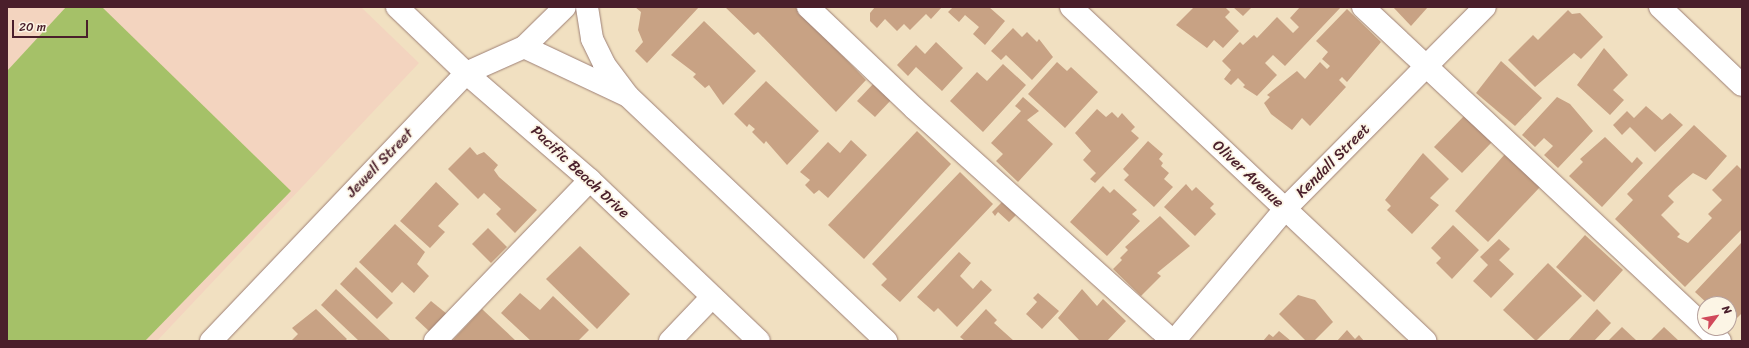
<!DOCTYPE html>
<html>
<head>
<meta charset="utf-8">
<style>
  body { margin:0 }
  #map { position:relative; width:1749px; height:348px; overflow:hidden; background:#f1e0c1; font-family:Sriracha,sans-serif }
  div>[style] { position:absolute }
  [style*='--x'] { left:calc(var(--x)*1px); top:calc(var(--y)*1px); width:calc(var(--w)*1px); rotate:calc(var(--a)*1deg) }
  .built>* { inset:0; background:#f3d4bf }
  .green>* { inset:0; background:#a5c168 }
  .building>* { inset:0; background:#c8a284 }
  .roads { filter:drop-shadow(0 0 1px #9e8076) drop-shadow(0 0 1px #9e8076) }
  .minor>* { height:22px; margin:-11px; padding:0 11px; transform-origin:11px; border-radius:11px; background:#fff }
  span { translate:-50% -50%; white-space:nowrap; text-align:center; line-height:1.15; -webkit-text-stroke:3.5px #fcf5e5; paint-order:stroke }
  .street-label { font-size:15px; color:#4a1f2b }
  .frame { position:absolute; inset:0; border:8px solid #4a1f2b; pointer-events:none }
  .north { position:absolute; left:1697px; top:296px; width:40px; height:40px; box-sizing:border-box; background:#fcf5e5; border:1px solid #b59f9b; border-radius:50%; rotate:58deg; font-size:11px; font-weight:700; line-height:16px; text-align:center; color:#4a1f2b }
  .north::after { content:''; display:block; margin:auto; width:14px; height:18px; background:#d1495b; clip-path:polygon(50% 0,100% 100%,50% 72%,0 100%) }
  .scale { position:absolute; left:12px; top:20px; width:76px; height:18px; box-sizing:border-box; border:2px solid #4a1f2b; border-top:0; padding-left:5px; font-size:12px; line-height:14px; white-space:nowrap; color:#4a1f2b; -webkit-text-stroke:3px #fcf5e5; paint-order:stroke }
</style>
</head>
<body>
<div id="map">
  <div class="built">
    <i style="clip-path:polygon(7px 7px,361px 7px,419px 63px,157px 341px,7px 341px)"></i>
  </div>
  <div class="green">
    <i style="clip-path:polygon(66px 7px,102px 7px,291px 191px,145px 341px,7px 341px,7px 71px)"></i>
  </div>
  <div class="building">
    <i style="clip-path:polygon(635px 7px,699px 7px,647px 63px,635px 51px,643px 42px,638px 30px,641px 12px)"></i>
    <i style="clip-path:polygon(725px 7px,795px 7px,866px 80px,836px 112px,758px 32px,754px 35px)"></i>
    <i style="clip-path:polygon(875px 7px,942px 7px,931px 19px,926px 14px,910px 30px,904px 24px,897px 31px,885px 19px,877px 28px,870px 21px,870px 13px)"></i>
    <i style="clip-path:polygon(953px 7px,989px 7px,1005px 21px,985px 45px,973px 34px,979px 27px,965px 15px,959px 22px,948px 12px)"></i>
    <i style="clip-path:polygon(1194px 7px,1225px 7px,1230px 12px,1225px 17px,1239px 31px,1223px 48px,1214px 40px,1207px 48px,1176px 25px)"></i>
    <i style="clip-path:polygon(1233px 7px,1252px 7px,1243px 16px)"></i>
    <i style="clip-path:polygon(1300px 7px,1341px 7px,1285px 66px,1273px 55px,1265px 63px,1277px 75px,1257px 96px,1243px 87px,1245px 85px,1238px 78px,1231px 85px,1224px 79px,1231px 70px,1222px 61px,1240px 42px,1243px 45px,1254px 35px,1257px 38px,1277px 17px,1293px 33px,1299px 27px,1290px 18px)"></i>
    <i style="clip-path:polygon(1393px 7px,1428px 7px,1411px 26px)"></i>
    <i style="clip-path:polygon(1347px 9px,1381px 42px,1347px 82px,1342px 77px,1339px 80px,1346px 87px,1310px 126px,1302px 118px,1292px 130px,1271px 114px,1264px 103px,1270px 97px,1267px 95px,1297px 71px,1305px 79px,1320px 62px,1327px 69px,1330px 66px,1322px 59px,1328px 52px,1316px 41px)"></i>
    <i style="clip-path:polygon(1568px 10px,1572px 14px,1580px 13px,1603px 37px,1581px 59px,1574px 53px,1535px 87px,1508px 60px,1533px 35px,1538px 40px)"></i>
    <i style="clip-path:polygon(704px 21px,756px 71px,723px 105px,709px 85px,705px 88px,693px 77px,696px 74px,671px 55px)"></i>
    <i style="clip-path:polygon(1013px 28px,1022px 37px,1027px 32px,1037px 42px,1039px 39px,1053px 57px,1032px 80px,1006px 55px,1001px 60px,991px 51px)"></i>
    <i style="clip-path:polygon(936px 42px,963px 68px,942px 91px,916px 67px,908px 76px,897px 65px,916px 45px,925px 54px)"></i>
    <i style="clip-path:polygon(1604px 48px,1628px 75px,1613px 90px,1624px 100px,1610px 115px,1577px 85px)"></i>
    <i style="clip-path:polygon(1501px 61px,1542px 98px,1515px 126px,1476px 93px)"></i>
    <i style="clip-path:polygon(1057px 62px,1067px 71px,1071px 67px,1098px 92px,1065px 128px,1028px 94px)"></i>
    <i style="clip-path:polygon(1003px 64px,1026px 85px,983px 132px,950px 101px,977px 72px,987px 81px)"></i>
    <i style="clip-path:polygon(766px 81px,819px 131px,787px 165px,766px 141px,764px 144px,752px 132px,755px 129px,749px 124px,747px 127px,734px 114px)"></i>
    <i style="clip-path:polygon(874px 83px,891px 100px,875px 117px,857px 101px)"></i>
    <i style="clip-path:polygon(1023px 97px,1039px 111px,1027px 120px,1053px 144px,1018px 182px,996px 161px,1003px 154px,991px 143px,1021px 111px,1015px 106px)"></i>
    <i style="clip-path:polygon(1557px 97px,1570px 104px,1593px 131px,1558px 168px,1544px 155px,1553px 146px,1544px 138px,1535px 147px,1522px 135px)"></i>
    <i style="clip-path:polygon(1646px 106px,1662px 120px,1670px 113px,1683px 125px,1655px 152px,1630px 127px,1622px 135px,1613px 125px,1627px 111px,1634px 118px)"></i>
    <i style="clip-path:polygon(1097px 109px,1106px 117px,1112px 112px,1118px 118px,1122px 113px,1135px 127px,1131px 131px,1139px 138px,1095px 183px,1090px 179px,1096px 173px,1083px 160px,1091px 151px,1075px 133px)"></i>
    <i style="clip-path:polygon(1464px 116px,1492px 142px,1462px 173px,1434px 147px)"></i>
    <i style="clip-path:polygon(1694px 125px,1727px 156px,1706px 180px,1693px 173px,1676px 188px,1668px 196px,1674px 202px,1661px 215px,1680px 234px,1677px 237px,1688px 243px,1712px 218px,1708px 214px,1722px 200px,1712px 190px,1737px 165px,1742px 170px,1742px 229px,1685px 287px,1615px 219px,1633px 200px,1627px 194px)"></i>
    <i style="clip-path:polygon(917px 131px,951px 164px,864px 259px,828px 225px)"></i>
    <i style="clip-path:polygon(1605px 137px,1632px 163px,1637px 157px,1643px 163px,1602px 207px,1569px 176px,1583px 162px,1580px 159px)"></i>
    <i style="clip-path:polygon(851px 140px,867px 155px,828px 198px,819px 190px,814px 194px,805px 185px,810px 180px,800px 172px,828px 142px,840px 153px)"></i>
    <i style="clip-path:polygon(1148px 141px,1163px 154px,1159px 159px,1163px 163px,1161px 166px,1169px 173px,1164px 179px,1173px 187px,1154px 207px,1124px 180px,1129px 175px,1123px 169px)"></i>
    <i style="clip-path:polygon(470px 147px,477px 155px,484px 152px,498px 165px,494px 170px,499px 177px,537px 210px,515px 233px,496px 214px,501px 209px,484px 193px,478px 199px,448px 169px)"></i>
    <i style="clip-path:polygon(1423px 153px,1449px 179px,1430px 198px,1439px 205px,1412px 234px,1387px 210px,1391px 206px,1385px 200px)"></i>
    <i style="clip-path:polygon(1505px 154px,1540px 187px,1488px 242px,1455px 211px)"></i>
    <i style="clip-path:polygon(960px 172px,993px 204px,900px 302px,881px 285px,887px 279px,872px 264px)"></i>
    <i style="clip-path:polygon(436px 182px,459px 204px,438px 226px,445px 232px,430px 248px,400px 221px)"></i>
    <i style="clip-path:polygon(1186px 184px,1192px 191px,1196px 187px,1214px 204px,1210px 208px,1216px 214px,1195px 236px,1164px 207px)"></i>
    <i style="clip-path:polygon(1103px 186px,1110px 193px,1114px 189px,1137px 210px,1132px 214px,1140px 221px,1107px 256px,1070px 222px)"></i>
    <i style="clip-path:polygon(1002px 202px,1016px 215px,1009px 222px,998px 212px,995px 216px,992px 212px)"></i>
    <i style="clip-path:polygon(1160px 216px,1190px 246px,1157px 273px,1161px 276px,1141px 296px,1113px 269px,1122px 260px,1120px 258px,1128px 250px,1125px 247px)"></i>
    <i style="clip-path:polygon(395px 224px,425px 252px,417px 264px,429px 276px,414px 293px,402px 282px,392px 293px,359px 262px)"></i>
    <i style="clip-path:polygon(1453px 225px,1479px 250px,1452px 279px,1436px 263px,1441px 258px,1431px 248px)"></i>
    <i style="clip-path:polygon(488px 228px,507px 247px,491px 263px,472px 244px)"></i>
    <i style="clip-path:polygon(1585px 235px,1623px 270px,1594px 302px,1556px 267px)"></i>
    <i style="clip-path:polygon(1499px 239px,1510px 249px,1499px 260px,1514px 274px,1491px 298px,1473px 281px,1488px 265px,1480px 257px)"></i>
    <i style="clip-path:polygon(1741px 243px,1742px 313px,1730px 325px,1729px 304px,1708px 304px,1695px 292px)"></i>
    <i style="clip-path:polygon(580px 246px,630px 294px,597px 329px,546px 279px)"></i>
    <i style="clip-path:polygon(959px 252px,971px 263px,960px 276px,973px 289px,981px 280px,992px 290px,957px 327px,938px 308px,934px 312px,917px 297px)"></i>
    <i style="clip-path:polygon(1548px 263px,1582px 296px,1536px 341px,1503px 310px)"></i>
    <i style="clip-path:polygon(356px 267px,393px 303px,377px 319px,340px 284px)"></i>
    <i style="clip-path:polygon(336px 289px,391px 341px,359px 341px,321px 305px)"></i>
    <i style="clip-path:polygon(1082px 289px,1097px 306px,1103px 299px,1126px 321px,1107px 341px,1080px 341px,1058px 318px)"></i>
    <i style="clip-path:polygon(520px 293px,540px 310px,553px 296px,589px 330px,578px 341px,531px 341px,501px 313px)"></i>
    <i style="clip-path:polygon(1038px 293px,1059px 311px,1042px 329px,1026px 314px,1037px 302px,1033px 298px)"></i>
    <i style="clip-path:polygon(1298px 295px,1315px 300px,1333px 322px,1314px 341px,1306px 341px,1279px 314px)"></i>
    <i style="clip-path:polygon(431px 301px,447px 314px,430px 332px,415px 318px)"></i>
    <i style="clip-path:polygon(316px 309px,347px 339px,345px 341px,291px 341px,298px 334px,292px 328px)"></i>
    <i style="clip-path:polygon(482px 309px,516px 341px,452px 341px)"></i>
    <i style="clip-path:polygon(986px 309px,997px 320px,994px 323px,1014px 341px,965px 341px,960px 337px)"></i>
    <i style="clip-path:polygon(1597px 309px,1611px 323px,1594px 341px,1568px 341px)"></i>
    <i style="clip-path:polygon(1622px 327px,1637px 341px,1608px 341px)"></i>
    <i style="clip-path:polygon(1664px 327px,1679px 341px,1650px 341px)"></i>
    <i style="clip-path:polygon(1347px 330px,1355px 339px,1359px 335px,1364px 341px,1337px 341px)"></i>
    <i style="clip-path:polygon(1279px 331px,1291px 341px,1263px 341px,1269px 334px,1273px 337px)"></i>
  </div>
  <div class="roads">
    <div class="minor">
      <i style="--x:397;--y:7;--w:95;--a:43.7"></i>
      <i style="--x:466;--y:73;--w:164;--a:40.8"></i>
      <i style="--x:590;--y:180;--w:233;--a:43.6"></i>
      <i style="--x:587;--y:7;--w:32;--a:81"></i>
      <i style="--x:592;--y:39;--w:28;--a:64"></i>
      <i style="--x:604;--y:64;--w:36;--a:53"></i>
      <i style="--x:808;--y:7;--w:146;--a:43.6"></i>
      <i style="--x:914;--y:108;--w:348;--a:42"></i>
      <i style="--x:1071;--y:7;--w:487;--a:43.3"></i>
      <i style="--x:1363;--y:7;--w:468;--a:43.1"></i>
      <i style="--x:1660;--y:7;--w:113;--a:43.6"></i>
      <i style="--x:524;--y:47;--w:115;--a:25.2"></i>
      <i style="--x:628;--y:96;--w:356;--a:43.5"></i>
      <i style="--x:1706;--y:328;--w:19;--a:43"></i>
      <i style="--x:211;--y:341;--w:370;--a:-46.4"></i>
      <i style="--x:466;--y:73;--w:64;--a:-24.1"></i>
      <i style="--x:524;--y:47;--w:57;--a:-44.3"></i>
      <i style="--x:435;--y:341;--w:223;--a:-46.1"></i>
      <i style="--x:670;--y:341;--w:61;--a:-46.3"></i>
      <i style="--x:1174;--y:341;--w:172;--a:-49.9"></i>
      <i style="--x:1285;--y:209;--w:284;--a:-45.3"></i>
    </div>
  </div>
  <div class="street-label">
    <span style="left:1333px;top:161px;rotate:-45deg">Kendall Street</span>
    <span style="left:380px;top:163px;rotate:-46deg">Jewell Street</span>
    <span style="left:580px;top:172px;rotate:43deg">Pacific Beach Drive</span>
    <span style="left:1248px;top:174px;rotate:43deg">Oliver Avenue</span>
  </div>
  <div class="frame"></div>
  <div class="north">N</div>
  <div class="scale">20 m</div>
</div>
</body>
</html>
